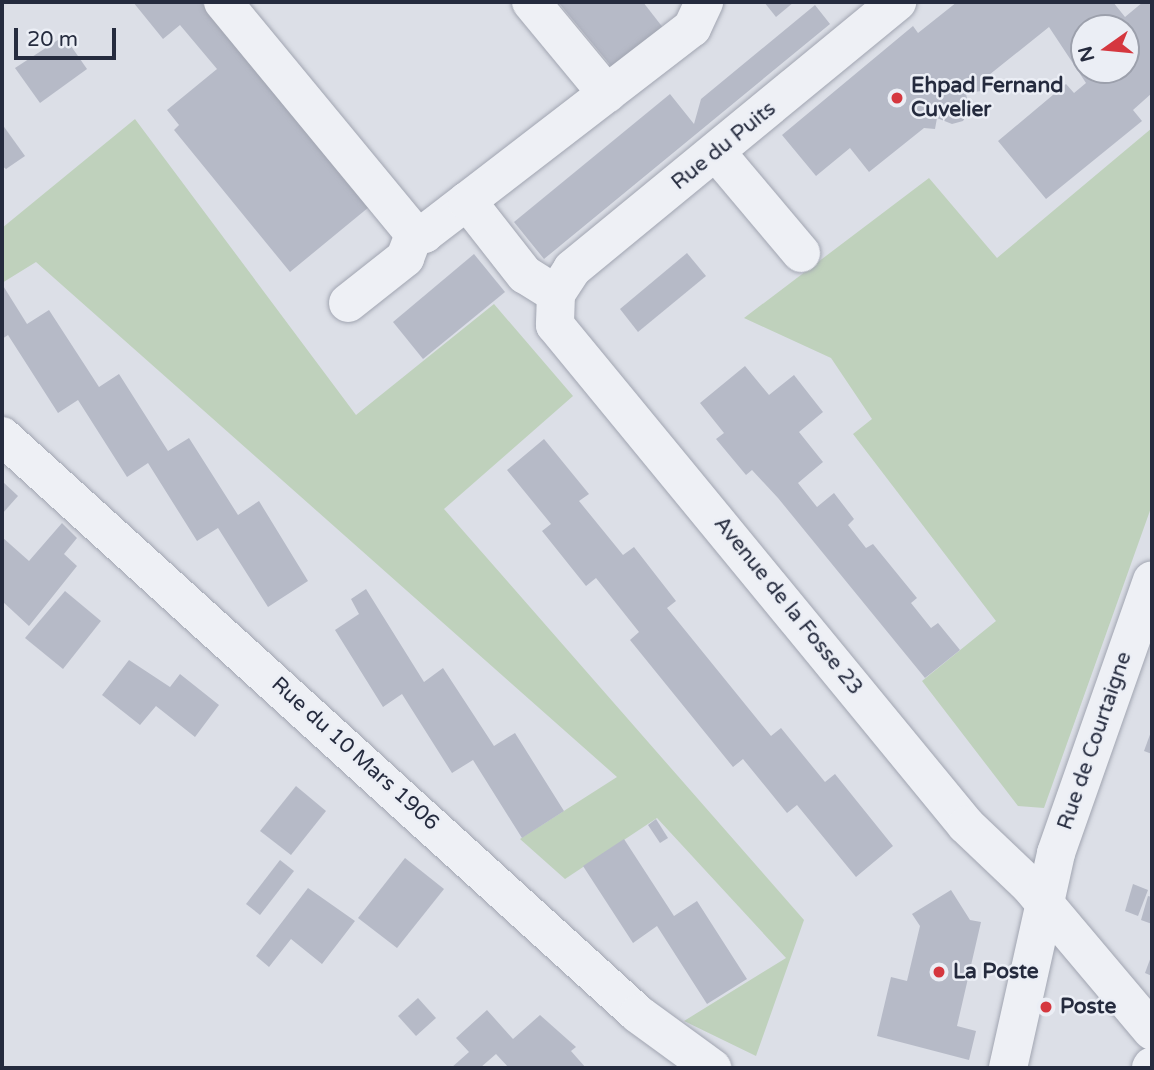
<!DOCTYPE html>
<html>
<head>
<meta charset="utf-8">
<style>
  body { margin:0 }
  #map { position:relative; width:1154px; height:1070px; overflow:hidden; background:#dcdfe7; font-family:"Varela Round",sans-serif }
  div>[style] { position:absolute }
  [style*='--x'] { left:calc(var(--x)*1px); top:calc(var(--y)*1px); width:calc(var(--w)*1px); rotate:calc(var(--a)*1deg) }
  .green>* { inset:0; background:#bfd1bc }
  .building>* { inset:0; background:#b6bac7 }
  .roads { filter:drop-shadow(0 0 2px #a1a5b1) drop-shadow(0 0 2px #a1a5b1) }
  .minor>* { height:38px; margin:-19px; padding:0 19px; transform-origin:19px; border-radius:19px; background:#eef0f5 }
  .dots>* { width:19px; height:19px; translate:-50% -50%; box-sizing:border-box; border:4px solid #ebeef5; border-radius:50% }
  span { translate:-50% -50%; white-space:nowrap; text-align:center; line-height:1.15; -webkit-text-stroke:5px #ebeef5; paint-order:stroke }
  .poi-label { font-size:21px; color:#252b3e; font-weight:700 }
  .left { translate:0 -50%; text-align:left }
  .street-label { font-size:21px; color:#252b3e }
  .frame { position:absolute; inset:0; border:4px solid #252b3e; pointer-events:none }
  .north { position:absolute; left:1070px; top:14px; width:70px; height:70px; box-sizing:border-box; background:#ebeef5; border:2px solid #9ca0ac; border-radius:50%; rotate:255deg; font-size:19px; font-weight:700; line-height:28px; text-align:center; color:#252b3e }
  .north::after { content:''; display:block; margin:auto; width:24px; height:32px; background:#d5373f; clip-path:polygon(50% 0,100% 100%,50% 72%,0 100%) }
  .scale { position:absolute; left:14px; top:28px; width:102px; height:32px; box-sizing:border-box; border:4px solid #252b3e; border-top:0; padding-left:9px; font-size:21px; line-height:24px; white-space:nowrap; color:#252b3e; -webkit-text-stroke:5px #ebeef5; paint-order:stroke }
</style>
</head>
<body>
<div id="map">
  <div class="green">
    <i style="clip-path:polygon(135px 119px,356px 415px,494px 304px,573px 396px,444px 509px,804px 920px,756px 1056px,684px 1021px,786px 958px,657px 818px,565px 879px,520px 839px,617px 777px,36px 262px,2px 283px,2px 228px)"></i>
    <i style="clip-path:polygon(1152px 128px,1152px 505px,1044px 808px,1018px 806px,922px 681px,996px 621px,853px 434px,872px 419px,831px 358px,744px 318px,929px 178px,997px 258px)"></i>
  </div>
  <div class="building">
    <i style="clip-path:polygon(133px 2px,201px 2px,369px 207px,290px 272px,174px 130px,179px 125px,167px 110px,217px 69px,180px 25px,163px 39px)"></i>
    <i style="clip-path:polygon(558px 2px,643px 2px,664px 29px,616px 72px)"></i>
    <i style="clip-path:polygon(764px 2px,794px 2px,776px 17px)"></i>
    <i style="clip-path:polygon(evenodd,957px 2px,1113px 2px,1125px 17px,1143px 2px,1152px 2px,1152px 93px,1133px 110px,1142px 121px,1046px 199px,998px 141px,1066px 84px,1074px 93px,1086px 83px,1049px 27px,984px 79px,982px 91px,966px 93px,969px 111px,963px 121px,952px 124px,937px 118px,935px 129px,924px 128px,869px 172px,850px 148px,816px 176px,782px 135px,913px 26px,918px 33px,957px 2px,1084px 28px,1126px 28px,1126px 70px,1084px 70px,1084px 28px)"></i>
    <i style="clip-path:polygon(815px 5px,830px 24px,544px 259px,514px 222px,670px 94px,694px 124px,701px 99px)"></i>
    <i style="clip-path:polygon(64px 36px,87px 69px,40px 103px,15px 68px)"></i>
    <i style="clip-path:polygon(2px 124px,25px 156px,6px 169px,2px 166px)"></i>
    <i style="clip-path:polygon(687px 253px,706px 276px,638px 332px,620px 309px)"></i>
    <i style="clip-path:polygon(474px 254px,505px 292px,423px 359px,393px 322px)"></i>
    <i style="clip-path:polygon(2px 284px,27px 324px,49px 310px,99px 387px,119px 374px,168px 451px,189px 438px,238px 515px,259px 501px,308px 581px,268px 607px,218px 528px,197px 541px,148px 463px,127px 477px,78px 400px,58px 413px,8px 335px,2px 339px)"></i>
    <i style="clip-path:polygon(745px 366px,769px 395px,794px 375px,823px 412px,799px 432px,823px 462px,798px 483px,817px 507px,834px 493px,854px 519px,848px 525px,866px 548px,873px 544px,917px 598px,911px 603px,931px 628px,938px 623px,960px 650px,925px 678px,778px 498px,752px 470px,746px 475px,716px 439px,724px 433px,700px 403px)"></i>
    <i style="clip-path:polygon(544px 439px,589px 494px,579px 501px,623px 555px,634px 547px,676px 601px,667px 608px,771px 736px,781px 728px,825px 782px,835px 774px,893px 846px,856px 877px,797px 805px,787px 813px,743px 759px,733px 767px,630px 640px,639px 632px,596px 578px,586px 586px,542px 531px,551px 524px,507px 470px)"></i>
    <i style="clip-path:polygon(2px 481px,18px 496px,2px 514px)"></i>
    <i style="clip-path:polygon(62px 523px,77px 538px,64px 554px,77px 566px,29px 626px,2px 601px,2px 537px,29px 561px)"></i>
    <i style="clip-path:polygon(366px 589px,424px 682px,443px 668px,494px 746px,515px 733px,564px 811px,522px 838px,473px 760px,452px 773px,402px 694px,383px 707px,335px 630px,359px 614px,351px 599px)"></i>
    <i style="clip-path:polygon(65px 591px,101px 621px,63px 669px,25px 638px)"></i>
    <i style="clip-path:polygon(129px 660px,170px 687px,180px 674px,219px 705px,195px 737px,156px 706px,140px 725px,102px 695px)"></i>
    <i style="clip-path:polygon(1152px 729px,1152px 754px,1144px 751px)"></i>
    <i style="clip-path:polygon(296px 786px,326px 811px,291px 855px,260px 831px)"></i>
    <i style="clip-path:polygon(656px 819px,668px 838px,660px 843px,648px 825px)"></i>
    <i style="clip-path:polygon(624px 839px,674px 916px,697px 901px,747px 979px,707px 1004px,657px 926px,633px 943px,583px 866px)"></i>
    <i style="clip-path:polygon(405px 858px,444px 889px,397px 948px,358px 918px)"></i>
    <i style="clip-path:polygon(280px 860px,294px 871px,260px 915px,246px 904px)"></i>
    <i style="clip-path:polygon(1133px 884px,1148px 890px,1138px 916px,1125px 911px)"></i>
    <i style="clip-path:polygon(308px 888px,355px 921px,322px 964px,291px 939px,269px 967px,256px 956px)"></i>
    <i style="clip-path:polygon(951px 890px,970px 920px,981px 922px,957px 1026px,976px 1031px,969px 1060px,877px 1036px,891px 977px,907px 981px,920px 926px,912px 914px)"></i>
    <i style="clip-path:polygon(1148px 896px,1152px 897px,1152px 924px,1141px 920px)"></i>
    <i style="clip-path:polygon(1152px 954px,1152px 976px,1145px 973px)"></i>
    <i style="clip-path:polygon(418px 998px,436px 1018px,416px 1036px,398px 1016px)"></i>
    <i style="clip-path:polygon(487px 1010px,513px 1039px,540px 1015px,576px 1047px,571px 1051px,586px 1068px,509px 1068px,496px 1054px,480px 1068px,451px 1068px,469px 1052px,456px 1038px)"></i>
  </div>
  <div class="roads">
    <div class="minor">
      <i style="--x:223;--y:2;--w:296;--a:50.5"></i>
      <i style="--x:411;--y:230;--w:14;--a:17"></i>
      <i style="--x:424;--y:234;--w:54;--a:-37.5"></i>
      <i style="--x:531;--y:2;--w:119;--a:50.4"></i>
      <i style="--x:716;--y:152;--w:132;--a:49.9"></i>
      <i style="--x:556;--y:294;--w:31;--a:92"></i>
      <i style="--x:555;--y:325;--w:647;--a:50.58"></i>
      <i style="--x:966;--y:825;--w:88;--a:43.6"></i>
      <i style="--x:1030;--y:886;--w:189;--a:49.9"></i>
      <i style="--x:556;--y:294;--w:30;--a:-57"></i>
      <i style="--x:572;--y:269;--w:421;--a:-39.4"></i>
      <i style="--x:556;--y:294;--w:36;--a:-148"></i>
      <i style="--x:525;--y:275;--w:94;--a:-128.1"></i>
      <i style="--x:467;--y:201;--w:284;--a:-37.6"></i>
      <i style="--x:692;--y:28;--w:29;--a:-65"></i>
      <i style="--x:348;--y:303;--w:73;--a:-38.3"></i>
      <i style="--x:405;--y:258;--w:28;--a:-69"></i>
      <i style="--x:2;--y:436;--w:859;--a:42.26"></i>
      <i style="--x:638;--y:1014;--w:92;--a:36.1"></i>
      <i style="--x:1008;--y:1068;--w:220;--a:-77.4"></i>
      <i style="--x:1056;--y:853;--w:289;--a:-70.6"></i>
      <i style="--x:1151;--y:1068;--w:2;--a:-63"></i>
    </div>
  </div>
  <div class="dots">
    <i style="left:897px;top:98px;background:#d5373f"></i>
    <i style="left:939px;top:972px;background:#d5373f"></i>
    <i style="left:1046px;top:1007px;background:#d5373f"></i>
  </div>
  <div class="poi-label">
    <span class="left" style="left:911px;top:98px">Ehpad Fernand<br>Cuvelier</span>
    <span class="left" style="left:953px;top:972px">La Poste</span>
    <span class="left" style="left:1060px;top:1007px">Poste</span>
  </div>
  <div class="street-label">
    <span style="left:724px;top:146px;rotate:-39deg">Rue du Puits</span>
    <span style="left:788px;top:606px;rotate:51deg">Avenue de la Fosse 23</span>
    <span style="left:1095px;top:741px;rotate:-71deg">Rue de Courtaigne</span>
    <span style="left:355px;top:754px;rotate:42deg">Rue du 10 Mars 1906</span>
  </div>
  <div class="frame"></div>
  <div class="north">N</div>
  <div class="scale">20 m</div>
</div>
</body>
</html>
